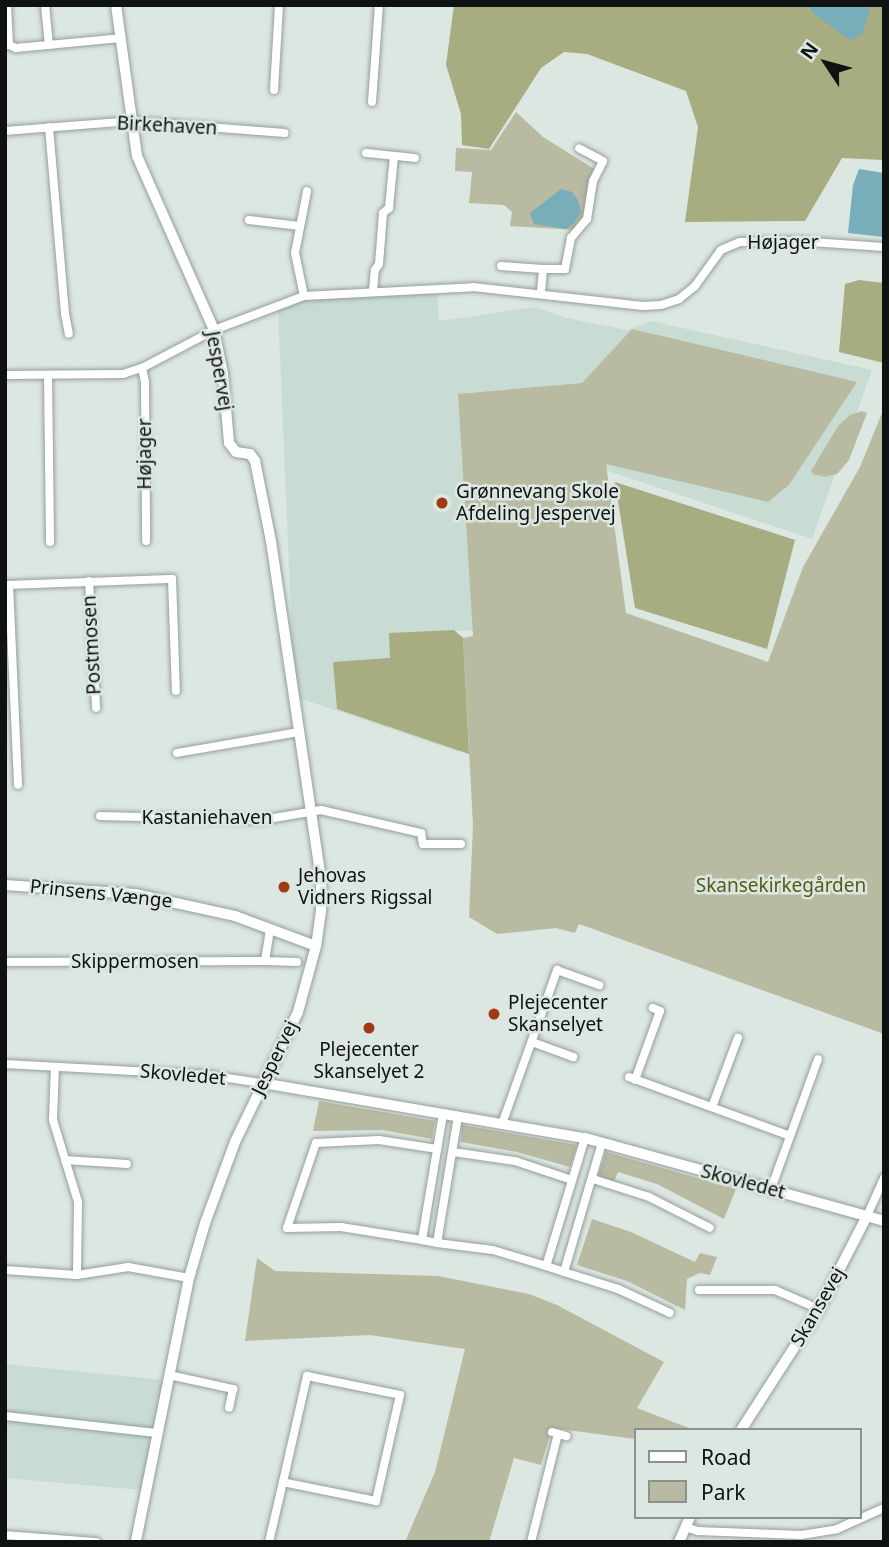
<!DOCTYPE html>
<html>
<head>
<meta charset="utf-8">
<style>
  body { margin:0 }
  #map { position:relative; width:889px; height:1547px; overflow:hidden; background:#dce7e1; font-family:"Noto Sans",sans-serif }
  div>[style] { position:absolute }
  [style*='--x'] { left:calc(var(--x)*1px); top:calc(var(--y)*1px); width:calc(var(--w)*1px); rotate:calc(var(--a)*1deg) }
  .built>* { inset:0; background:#c9dcd3 }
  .green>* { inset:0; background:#b8bba1 }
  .forest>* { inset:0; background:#a7ac81 }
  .water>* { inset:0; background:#77aeba }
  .roads { filter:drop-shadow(0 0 2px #949f99) drop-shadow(0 0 2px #949f99) }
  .minor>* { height:8px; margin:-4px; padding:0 4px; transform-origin:4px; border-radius:4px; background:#fff }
  .tertiary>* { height:10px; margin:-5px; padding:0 5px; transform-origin:5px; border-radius:5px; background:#fff }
  .dots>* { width:19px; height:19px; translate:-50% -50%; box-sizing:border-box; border:4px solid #dce7e1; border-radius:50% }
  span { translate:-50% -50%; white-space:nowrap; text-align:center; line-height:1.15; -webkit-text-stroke:5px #dce7e1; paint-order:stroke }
  .street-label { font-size:19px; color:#0e1210 }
  .poi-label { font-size:19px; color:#0e1210 }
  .left { translate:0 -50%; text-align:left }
  .park-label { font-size:19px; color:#555a15 }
  .frame { position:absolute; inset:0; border:7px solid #0e1210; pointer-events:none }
  .legend { position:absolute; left:634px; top:1428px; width:228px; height:91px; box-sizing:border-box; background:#dce7e1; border:2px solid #8a928d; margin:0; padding:9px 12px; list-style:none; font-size:21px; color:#0e1210 }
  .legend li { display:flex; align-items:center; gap:14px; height:35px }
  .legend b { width:35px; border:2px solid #8a928d }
  .north { position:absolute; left:791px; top:28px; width:70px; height:70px; -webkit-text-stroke:5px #dce7e1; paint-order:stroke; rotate:306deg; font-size:19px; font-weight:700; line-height:28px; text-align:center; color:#0e1210 }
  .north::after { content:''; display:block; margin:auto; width:24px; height:32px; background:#0e1210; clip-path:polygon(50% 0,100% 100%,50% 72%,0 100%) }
</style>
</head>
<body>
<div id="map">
  <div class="built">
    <i style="clip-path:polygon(437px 291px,439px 321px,535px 307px,567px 318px,627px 330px,651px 321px,872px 370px,812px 539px,596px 467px,604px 627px,452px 631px,459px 752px,299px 698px,293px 662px,278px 309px,302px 300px)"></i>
    <i style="clip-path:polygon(5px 1364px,163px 1380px,142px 1490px,5px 1478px)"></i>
  </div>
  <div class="green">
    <i style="clip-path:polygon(516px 112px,543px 137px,596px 170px,584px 219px,576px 230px,510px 226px,512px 212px,504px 205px,469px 203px,472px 172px,455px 171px,456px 148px,491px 150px)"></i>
    <i style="clip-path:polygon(632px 329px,857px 382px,789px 485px,768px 502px,606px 464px,626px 613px,768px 662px,803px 567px,860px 467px,884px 408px,884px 1034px,579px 924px,575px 933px,556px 928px,497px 934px,469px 917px,473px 825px,463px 638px,473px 636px,458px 394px,582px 383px)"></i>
    <i style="clip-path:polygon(862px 411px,867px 413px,849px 460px,837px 474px,825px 477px,813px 474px,811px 471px,838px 426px,850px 415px)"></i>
    <i style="clip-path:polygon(319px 1101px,435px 1121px,432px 1139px,383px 1130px,313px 1131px)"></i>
    <i style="clip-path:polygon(462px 1125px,577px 1145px,570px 1167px,517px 1152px,461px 1142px)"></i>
    <i style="clip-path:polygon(606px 1152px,736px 1189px,724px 1219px,657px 1184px,618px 1172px,614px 1181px,598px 1176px)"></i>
    <i style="clip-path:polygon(592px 1219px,631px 1232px,695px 1262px,700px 1253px,717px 1257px,710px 1275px,700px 1273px,687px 1279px,685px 1310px,627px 1281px,577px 1265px)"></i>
    <i style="clip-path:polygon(257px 1258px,275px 1271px,438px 1276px,529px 1294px,557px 1305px,664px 1362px,637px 1408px,694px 1430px,635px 1430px,635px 1439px,552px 1428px,541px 1465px,514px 1458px,489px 1542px,405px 1542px,435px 1472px,465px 1349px,370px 1335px,245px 1341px)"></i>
  </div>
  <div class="forest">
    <i style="clip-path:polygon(454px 5px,809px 5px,810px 11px,870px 9px,865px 5px,884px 5px,884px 160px,842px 158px,805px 221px,685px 222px,698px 127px,686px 91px,587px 54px,564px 52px,541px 68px,489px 149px,462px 145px,461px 114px,446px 65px)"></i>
    <i style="clip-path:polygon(859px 280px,884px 283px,884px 363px,839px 352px,845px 284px)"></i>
    <i style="clip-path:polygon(615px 482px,795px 540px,767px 649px,635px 608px)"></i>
    <i style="clip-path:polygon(454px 630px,463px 638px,469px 754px,337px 709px,333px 662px,390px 658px,389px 633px)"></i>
  </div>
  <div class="water">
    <i style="clip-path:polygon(809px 5px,865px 5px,870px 9px,862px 34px,850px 40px,810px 11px)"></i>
    <i style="clip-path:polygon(859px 169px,884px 173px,884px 237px,848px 233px,853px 185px)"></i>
    <i style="clip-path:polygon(561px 189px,572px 192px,578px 200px,581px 212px,574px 223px,566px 229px,534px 224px,530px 213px)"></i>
  </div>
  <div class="roads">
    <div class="minor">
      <i style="--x:7;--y:5;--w:40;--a:87.1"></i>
      <i style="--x:9;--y:45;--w:8;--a:23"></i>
      <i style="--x:16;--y:48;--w:105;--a:-5.4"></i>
      <i style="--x:45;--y:5;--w:40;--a:84.3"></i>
      <i style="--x:274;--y:90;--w:85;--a:-86.6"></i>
      <i style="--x:372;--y:102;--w:97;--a:-85.9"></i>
      <i style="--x:49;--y:127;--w:188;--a:85.1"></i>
      <i style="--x:65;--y:314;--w:20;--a:79"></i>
      <i style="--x:5;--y:131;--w:126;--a:-4.5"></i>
      <i style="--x:131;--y:121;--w:154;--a:4.5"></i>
      <i style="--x:366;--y:153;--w:49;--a:5.8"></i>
      <i style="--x:249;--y:220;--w:51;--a:6.7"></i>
      <i style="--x:501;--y:266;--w:42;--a:4.1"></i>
      <i style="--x:543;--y:269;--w:24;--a:95"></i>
      <i style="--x:543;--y:269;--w:22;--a:0"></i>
      <i style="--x:565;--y:269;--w:32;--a:-79"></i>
      <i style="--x:571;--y:238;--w:25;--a:-50"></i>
      <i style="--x:587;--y:219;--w:38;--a:-81"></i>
      <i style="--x:593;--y:181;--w:22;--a:-63"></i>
      <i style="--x:603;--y:161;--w:27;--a:-152"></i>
      <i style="--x:373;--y:291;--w:21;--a:-85"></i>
      <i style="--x:375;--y:270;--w:7;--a:-56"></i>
      <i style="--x:379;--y:264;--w:51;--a:-85.5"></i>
      <i style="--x:383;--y:213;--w:8;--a:-40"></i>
      <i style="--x:389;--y:208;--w:52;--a:-84.5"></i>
      <i style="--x:304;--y:296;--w:44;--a:-101.8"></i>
      <i style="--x:295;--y:253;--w:63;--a:-79"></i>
      <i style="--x:142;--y:368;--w:14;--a:78"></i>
      <i style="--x:145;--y:382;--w:159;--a:89.6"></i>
      <i style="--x:5;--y:375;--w:118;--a:-0.5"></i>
      <i style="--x:123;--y:374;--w:20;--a:-18"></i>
      <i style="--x:142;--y:368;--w:81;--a:-27.8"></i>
      <i style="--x:214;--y:330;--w:96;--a:-20.7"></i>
      <i style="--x:304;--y:296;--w:169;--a:-3"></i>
      <i style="--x:473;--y:287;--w:171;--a:6.4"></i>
      <i style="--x:643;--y:306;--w:18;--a:-3"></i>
      <i style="--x:661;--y:305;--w:19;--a:-18"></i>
      <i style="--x:679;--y:299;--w:21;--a:-39"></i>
      <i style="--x:695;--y:286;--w:44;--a:-54.2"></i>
      <i style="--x:721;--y:250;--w:21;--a:-23"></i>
      <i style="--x:740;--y:242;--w:57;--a:-1"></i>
      <i style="--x:797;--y:241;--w:87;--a:3.9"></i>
      <i style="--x:48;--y:375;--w:167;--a:89.3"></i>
      <i style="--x:89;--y:581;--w:127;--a:86.8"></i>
      <i style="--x:5;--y:585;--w:167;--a:-2.1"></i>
      <i style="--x:172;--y:579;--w:112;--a:88"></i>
      <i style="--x:9;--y:585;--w:200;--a:87.4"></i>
      <i style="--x:177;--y:753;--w:124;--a:-9.8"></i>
      <i style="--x:100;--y:816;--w:162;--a:1.4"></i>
      <i style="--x:262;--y:820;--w:60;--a:-9.6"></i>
      <i style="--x:321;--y:810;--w:103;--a:13"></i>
      <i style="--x:421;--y:833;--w:11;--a:80"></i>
      <i style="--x:423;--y:844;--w:38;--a:0"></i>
      <i style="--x:265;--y:961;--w:32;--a:2"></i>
      <i style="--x:5;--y:962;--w:260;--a:-0.2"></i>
      <i style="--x:265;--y:961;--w:33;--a:-81"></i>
      <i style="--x:532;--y:1042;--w:44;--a:20.1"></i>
      <i style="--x:5;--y:1064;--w:202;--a:3.1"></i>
      <i style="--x:207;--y:1075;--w:56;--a:8.3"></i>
      <i style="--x:55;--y:1067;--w:53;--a:92.2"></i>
      <i style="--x:53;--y:1120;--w:86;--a:73"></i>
      <i style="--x:78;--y:1202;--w:73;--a:90.8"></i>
      <i style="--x:629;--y:1077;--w:171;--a:20.1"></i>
      <i style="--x:635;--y:1080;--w:73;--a:-70.1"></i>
      <i style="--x:660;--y:1011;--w:8;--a:-157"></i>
      <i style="--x:712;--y:1107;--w:74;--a:-69.4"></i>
      <i style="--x:443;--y:1114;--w:128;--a:99.5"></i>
      <i style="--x:422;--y:1240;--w:15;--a:11"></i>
      <i style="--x:437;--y:1243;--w:129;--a:-80.6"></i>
      <i style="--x:502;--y:1124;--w:164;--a:-70.3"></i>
      <i style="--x:557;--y:970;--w:45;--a:19.7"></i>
      <i style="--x:585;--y:1138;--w:134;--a:106.9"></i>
      <i style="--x:546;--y:1266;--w:19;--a:18"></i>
      <i style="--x:564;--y:1272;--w:134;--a:-73.6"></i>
      <i style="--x:453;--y:1152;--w:63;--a:8.3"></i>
      <i style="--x:515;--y:1161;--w:60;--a:18.4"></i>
      <i style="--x:65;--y:1160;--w:62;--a:3.7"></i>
      <i style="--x:593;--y:1179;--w:59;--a:17.8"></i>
      <i style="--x:649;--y:1197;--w:68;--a:26.9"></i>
      <i style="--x:771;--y:1189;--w:138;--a:-70.1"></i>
      <i style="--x:867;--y:1216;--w:42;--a:-65.9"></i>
      <i style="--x:422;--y:1240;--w:82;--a:-170.9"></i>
      <i style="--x:341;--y:1227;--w:54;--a:178.9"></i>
      <i style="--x:287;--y:1228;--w:90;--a:-71.2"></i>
      <i style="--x:316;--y:1143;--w:63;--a:-2.7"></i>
      <i style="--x:379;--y:1140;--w:59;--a:8.8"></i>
      <i style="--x:437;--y:1243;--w:56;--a:7.1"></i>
      <i style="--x:493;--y:1250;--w:55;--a:16.8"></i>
      <i style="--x:5;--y:1270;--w:72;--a:4"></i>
      <i style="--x:77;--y:1275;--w:52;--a:-8.9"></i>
      <i style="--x:128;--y:1267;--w:62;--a:10.2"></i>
      <i style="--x:564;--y:1272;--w:57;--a:17.5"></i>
      <i style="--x:618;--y:1289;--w:57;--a:24.8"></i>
      <i style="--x:699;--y:1290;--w:76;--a:0"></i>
      <i style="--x:775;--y:1290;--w:48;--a:23.4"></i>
      <i style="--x:169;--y:1375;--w:66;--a:12.3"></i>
      <i style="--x:233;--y:1389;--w:19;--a:102"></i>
      <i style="--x:5;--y:1416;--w:152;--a:6.4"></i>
      <i style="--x:552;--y:1432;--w:15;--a:16"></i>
      <i style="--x:685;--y:1527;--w:14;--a:17"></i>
      <i style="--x:698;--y:1531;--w:103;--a:2.2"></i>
      <i style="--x:801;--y:1535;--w:36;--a:-9"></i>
      <i style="--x:837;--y:1529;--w:51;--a:-24.1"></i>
      <i style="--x:5;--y:1535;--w:92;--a:4.4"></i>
      <i style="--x:269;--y:1542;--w:62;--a:-76.9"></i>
      <i style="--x:283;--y:1482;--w:109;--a:-77.2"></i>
      <i style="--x:307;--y:1376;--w:95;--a:11.5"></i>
      <i style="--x:400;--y:1395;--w:109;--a:102.8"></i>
      <i style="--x:376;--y:1501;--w:95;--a:-168.5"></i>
      <i style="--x:531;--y:1542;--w:111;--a:-76"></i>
    </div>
    <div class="tertiary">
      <i style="--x:116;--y:5;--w:152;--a:82.1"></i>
      <i style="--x:137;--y:156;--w:190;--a:66.1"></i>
      <i style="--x:214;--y:330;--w:45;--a:78.4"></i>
      <i style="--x:223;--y:374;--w:69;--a:85"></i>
      <i style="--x:229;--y:443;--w:11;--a:52"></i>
      <i style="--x:236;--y:452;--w:14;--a:8"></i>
      <i style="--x:250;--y:454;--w:9;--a:54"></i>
      <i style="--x:255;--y:461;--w:82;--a:78.7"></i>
      <i style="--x:271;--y:541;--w:342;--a:81.6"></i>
      <i style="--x:321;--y:879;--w:32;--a:90"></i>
      <i style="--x:321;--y:911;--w:35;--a:98"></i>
      <i style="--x:316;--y:946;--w:68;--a:105.3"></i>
      <i style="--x:298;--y:1012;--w:144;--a:115.9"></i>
      <i style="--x:235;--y:1142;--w:86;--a:110.3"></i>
      <i style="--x:205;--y:1223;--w:57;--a:106.2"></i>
      <i style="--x:189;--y:1278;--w:269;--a:101.4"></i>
      <i style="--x:5;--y:885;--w:130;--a:4"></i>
      <i style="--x:135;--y:894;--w:102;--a:12.4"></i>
      <i style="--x:235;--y:916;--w:86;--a:20.3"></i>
      <i style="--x:262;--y:1083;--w:328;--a:9.7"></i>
      <i style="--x:585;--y:1138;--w:310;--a:15.5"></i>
      <i style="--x:741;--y:1430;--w:144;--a:-57.2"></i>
      <i style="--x:819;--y:1309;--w:105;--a:-62.7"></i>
      <i style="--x:679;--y:1542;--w:27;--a:-66"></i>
    </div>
  </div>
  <div class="dots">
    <i style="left:442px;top:503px;background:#a03a15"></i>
    <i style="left:284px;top:887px;background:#a03a15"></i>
    <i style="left:494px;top:1014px;background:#a03a15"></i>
    <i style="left:369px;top:1028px;background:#a03a15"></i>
  </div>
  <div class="street-label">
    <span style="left:167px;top:126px;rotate:3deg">Birkehaven</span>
    <span style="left:783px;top:243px">Højager</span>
    <span style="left:219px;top:371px;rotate:80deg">Jespervej</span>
    <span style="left:145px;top:454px;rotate:-90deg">Højager</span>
    <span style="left:92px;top:645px;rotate:-93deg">Postmosen</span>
    <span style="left:207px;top:818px">Kastaniehaven</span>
    <span style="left:101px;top:894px;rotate:6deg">Prinsens Vænge</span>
    <span style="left:135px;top:962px">Skippermosen</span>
    <span style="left:275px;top:1058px;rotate:-64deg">Jespervej</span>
    <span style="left:183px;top:1075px;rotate:5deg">Skovledet</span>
    <span style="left:743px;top:1182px;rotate:15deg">Skovledet</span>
    <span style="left:818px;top:1307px;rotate:-60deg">Skansevej</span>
  </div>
  <div class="poi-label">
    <span class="left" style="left:456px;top:503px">Grønnevang Skole<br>Afdeling Jespervej</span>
    <span class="left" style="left:298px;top:887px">Jehovas<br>Vidners Rigssal</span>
    <span class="left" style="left:508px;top:1014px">Plejecenter<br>Skanselyet</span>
    <span style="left:369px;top:1061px">Plejecenter<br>Skanselyet 2</span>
  </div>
  <div class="park-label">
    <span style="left:781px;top:886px">Skansekirkegården</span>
  </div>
  <div class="frame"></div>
  <ul class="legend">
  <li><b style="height:9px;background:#fff"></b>Road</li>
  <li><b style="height:19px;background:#b8bba1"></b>Park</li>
  </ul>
  <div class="north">N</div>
</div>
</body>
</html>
